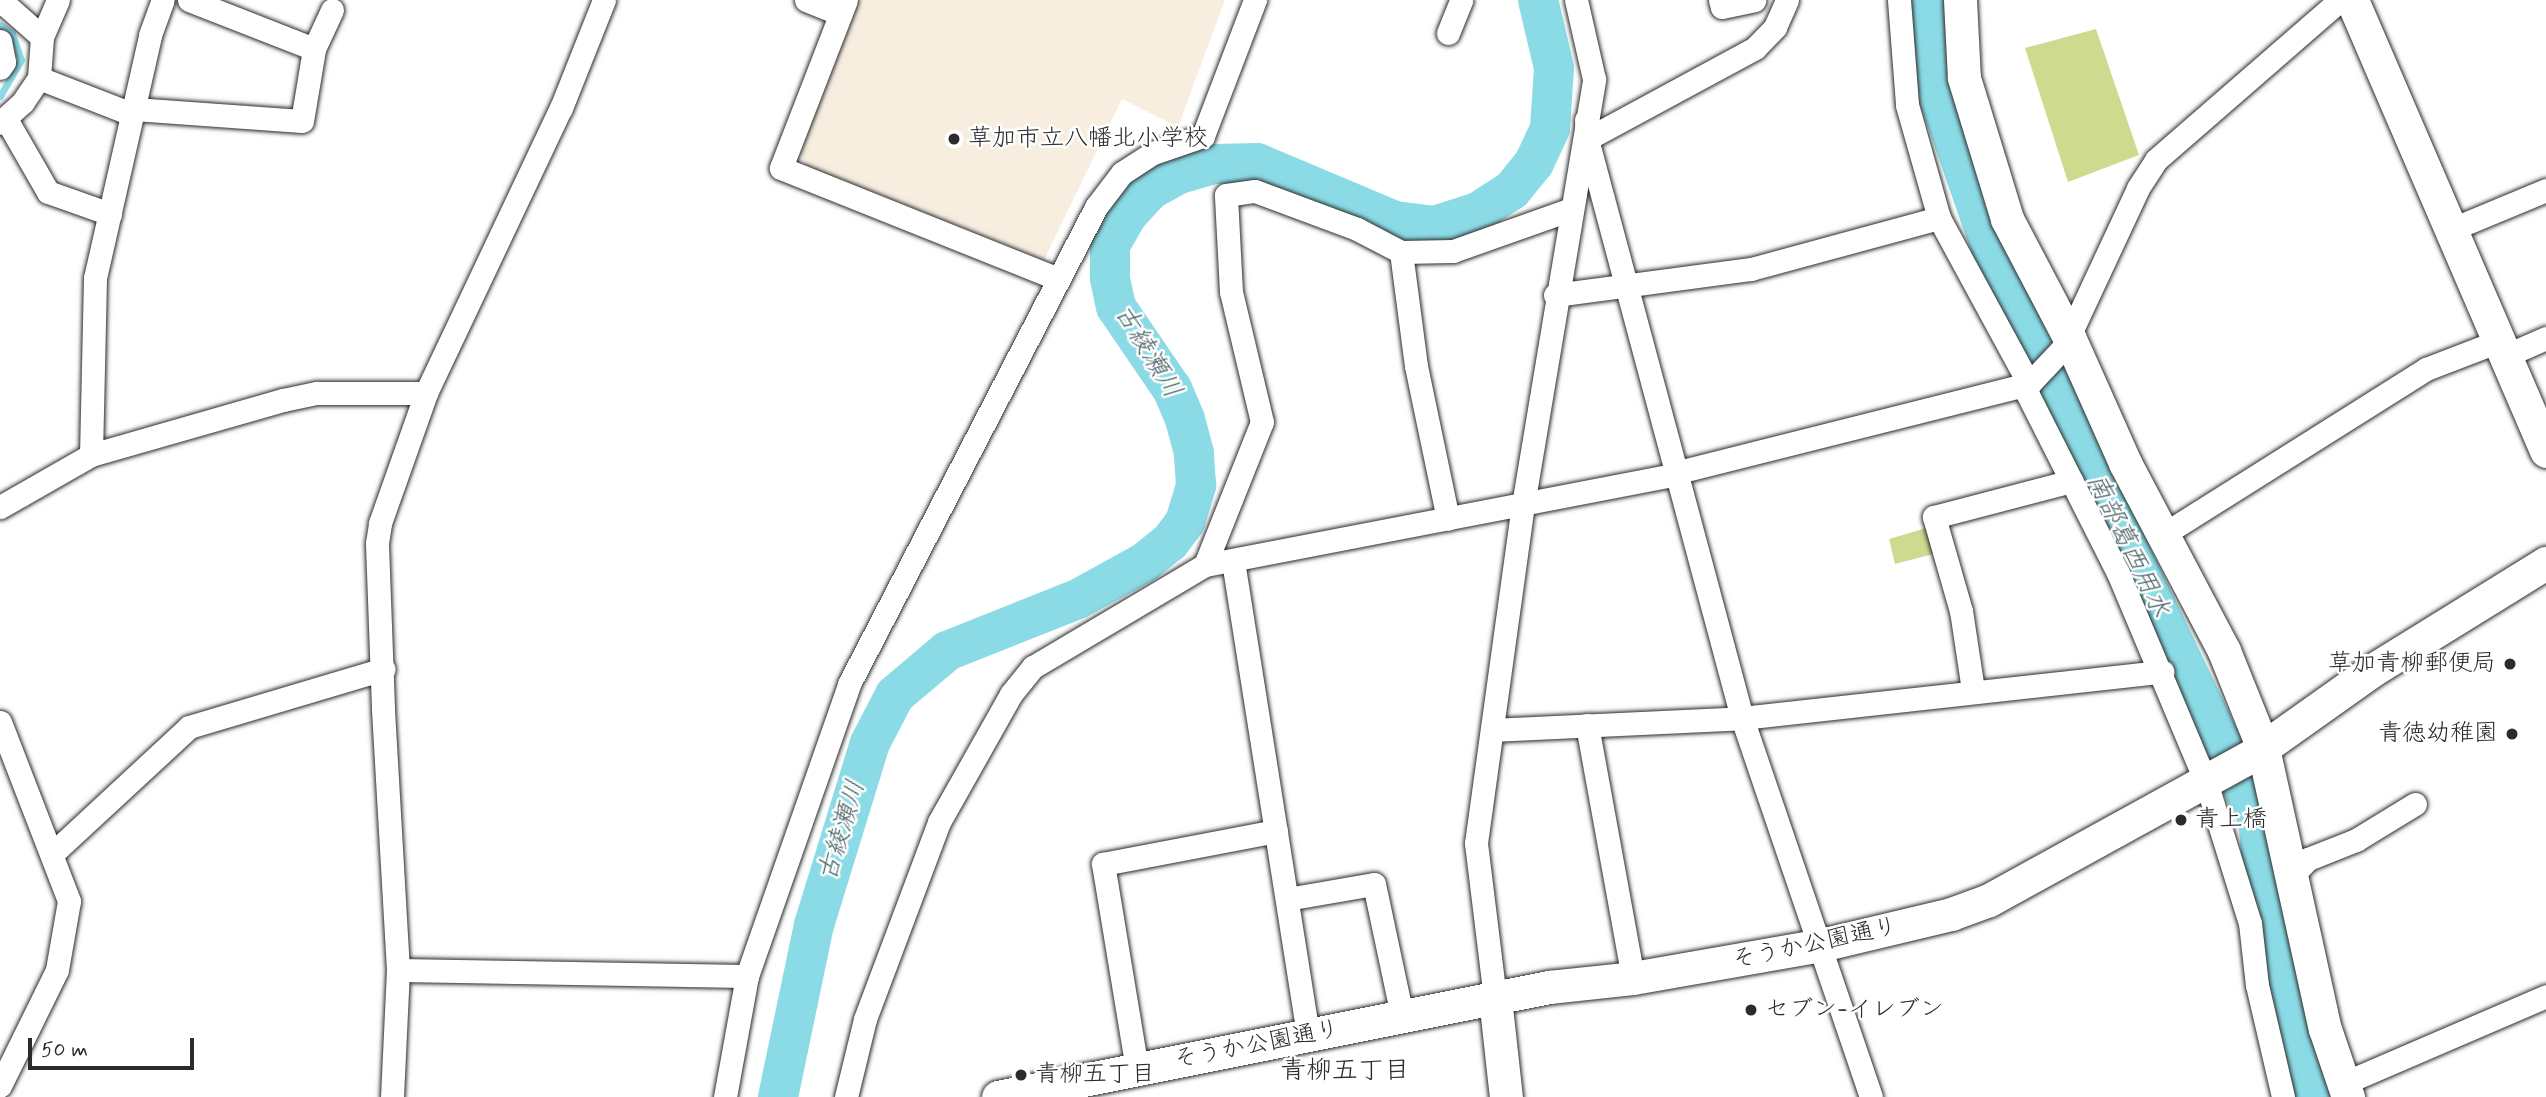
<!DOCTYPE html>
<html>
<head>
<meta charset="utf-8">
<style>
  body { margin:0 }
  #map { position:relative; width:2546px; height:1097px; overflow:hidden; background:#fff; font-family:Mynerve,"Klee One",sans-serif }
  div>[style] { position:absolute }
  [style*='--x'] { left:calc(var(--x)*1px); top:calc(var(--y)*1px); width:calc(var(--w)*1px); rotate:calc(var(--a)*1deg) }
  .built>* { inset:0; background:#f8eee0 }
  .green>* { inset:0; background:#ceda8d }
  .stream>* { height:7px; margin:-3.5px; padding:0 3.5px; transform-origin:3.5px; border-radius:3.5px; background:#8bdbe6 }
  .river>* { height:40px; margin:-20px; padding:0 20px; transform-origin:20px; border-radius:20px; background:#8bdbe6 }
  .roads { filter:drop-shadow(0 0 2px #2b2b2b) drop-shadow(0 0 2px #2b2b2b) }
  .street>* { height:23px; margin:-11.5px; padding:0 11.5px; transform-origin:11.5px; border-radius:11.5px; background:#fff }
  .secondary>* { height:33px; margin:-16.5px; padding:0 16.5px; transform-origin:16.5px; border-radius:16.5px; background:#fff }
  .dots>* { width:19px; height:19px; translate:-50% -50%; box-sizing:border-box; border:4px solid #fff; border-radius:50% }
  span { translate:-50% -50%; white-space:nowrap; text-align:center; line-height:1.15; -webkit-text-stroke:5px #fff; paint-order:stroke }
  .poi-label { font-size:24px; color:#2b2b2b }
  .left { translate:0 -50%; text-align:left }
  .right { translate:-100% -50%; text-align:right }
  .street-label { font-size:24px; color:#2b2b2b }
  .water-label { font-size:26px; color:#486063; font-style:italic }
  .neighbourhood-label { font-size:26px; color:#2b2b2b }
  .scale { position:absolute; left:28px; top:1038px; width:166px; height:32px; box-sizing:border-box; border:4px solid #2b2b2b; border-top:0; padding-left:9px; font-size:21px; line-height:24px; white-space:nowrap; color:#2b2b2b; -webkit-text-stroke:5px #fff; paint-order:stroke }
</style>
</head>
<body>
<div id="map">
  <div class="built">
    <i style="clip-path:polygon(860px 0,1225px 0,1178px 127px,1122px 99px,1044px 260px,807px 166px,800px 152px)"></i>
  </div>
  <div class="green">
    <i style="clip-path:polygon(2096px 29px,2139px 155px,2068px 182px,2025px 48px)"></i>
    <i style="clip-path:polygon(1930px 527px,1937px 553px,1895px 564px,1889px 539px)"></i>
  </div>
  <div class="stream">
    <i style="--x:0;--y:25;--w:14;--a:34"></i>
    <i style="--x:12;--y:33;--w:28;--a:72"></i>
    <i style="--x:21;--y:60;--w:42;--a:120.3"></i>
  </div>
  <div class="river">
    <i style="--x:1927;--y:0;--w:64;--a:90"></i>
    <i style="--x:1927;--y:64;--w:244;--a:70.8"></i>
    <i style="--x:2007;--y:294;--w:582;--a:64.45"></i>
    <i style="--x:2258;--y:819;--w:75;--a:84.7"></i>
    <i style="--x:2265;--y:894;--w:208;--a:77"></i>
    <i style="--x:778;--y:1097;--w:176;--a:-78.2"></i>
    <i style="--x:814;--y:925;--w:190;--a:-72.9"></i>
    <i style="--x:870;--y:743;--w:54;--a:-62.5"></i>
    <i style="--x:895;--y:695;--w:68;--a:-40.2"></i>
    <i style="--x:947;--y:651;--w:141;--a:-21.7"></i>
    <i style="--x:1078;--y:599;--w:77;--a:-28.9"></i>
    <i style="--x:1145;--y:562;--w:32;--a:-39"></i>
    <i style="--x:1170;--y:542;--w:25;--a:-53"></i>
    <i style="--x:1185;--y:522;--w:39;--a:-73"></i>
    <i style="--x:1196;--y:485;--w:32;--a:-94"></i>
    <i style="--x:1194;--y:453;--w:35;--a:-105"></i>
    <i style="--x:1185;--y:419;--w:33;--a:-113"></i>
    <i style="--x:1172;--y:389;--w:99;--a:-124.3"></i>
    <i style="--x:1116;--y:307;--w:30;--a:-102"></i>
    <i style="--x:1110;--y:278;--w:33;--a:-90"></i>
    <i style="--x:1110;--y:245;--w:34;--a:-60"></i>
    <i style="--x:1127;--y:215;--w:34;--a:-47"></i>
    <i style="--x:1150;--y:190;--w:33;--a:-29"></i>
    <i style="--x:1179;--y:174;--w:37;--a:-16"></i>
    <i style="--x:1215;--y:164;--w:42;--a:-1.4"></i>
    <i style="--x:1257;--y:163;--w:150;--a:22.8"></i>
    <i style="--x:1395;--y:221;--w:39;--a:7"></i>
    <i style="--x:1434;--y:226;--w:46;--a:-17.7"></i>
    <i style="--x:1478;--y:212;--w:40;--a:-32.9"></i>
    <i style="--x:1512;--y:190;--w:35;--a:-51"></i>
    <i style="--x:1534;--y:163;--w:38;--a:-65"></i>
    <i style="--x:1550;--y:128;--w:60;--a:-86.2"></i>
    <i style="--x:1554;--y:68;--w:70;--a:-103.2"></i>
  </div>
  <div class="roads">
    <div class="street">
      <i style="--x:0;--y:0;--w:56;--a:41.4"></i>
      <i style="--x:42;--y:37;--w:41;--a:94.2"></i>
      <i style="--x:39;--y:78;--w:29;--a:124"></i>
      <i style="--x:23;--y:102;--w:31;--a:138"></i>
      <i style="--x:189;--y:0;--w:134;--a:21.4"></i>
      <i style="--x:806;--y:0;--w:37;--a:22"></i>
      <i style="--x:846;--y:0;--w:180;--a:111.2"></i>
      <i style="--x:781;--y:168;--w:299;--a:21.8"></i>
      <i style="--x:1720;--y:0;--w:7;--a:74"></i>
      <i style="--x:1722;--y:7;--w:33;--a:-12"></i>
      <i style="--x:1899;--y:0;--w:105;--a:85.6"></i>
      <i style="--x:1907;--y:105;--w:117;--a:74.2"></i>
      <i style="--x:1939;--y:218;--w:189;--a:61.5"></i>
      <i style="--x:1448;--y:33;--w:35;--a:-68"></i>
      <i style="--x:42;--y:37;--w:40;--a:-66.6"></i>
      <i style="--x:0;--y:41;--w:21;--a:79"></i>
      <i style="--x:4;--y:62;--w:7;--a:124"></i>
      <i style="--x:39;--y:78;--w:100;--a:21.2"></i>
      <i style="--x:134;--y:109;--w:168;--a:4.1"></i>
      <i style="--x:302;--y:121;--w:73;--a:-80.5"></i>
      <i style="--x:314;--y:49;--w:43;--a:-65.2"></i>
      <i style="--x:6;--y:119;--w:84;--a:60.1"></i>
      <i style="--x:48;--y:192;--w:66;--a:19.5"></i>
      <i style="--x:1586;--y:120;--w:19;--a:87"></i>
      <i style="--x:1587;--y:139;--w:599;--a:75.01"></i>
      <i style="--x:1742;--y:718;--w:400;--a:71.2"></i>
      <i style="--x:1587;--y:139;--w:191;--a:-28.4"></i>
      <i style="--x:1755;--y:48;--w:29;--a:-46"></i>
      <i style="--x:1775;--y:27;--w:30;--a:-66"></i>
      <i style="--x:2450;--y:230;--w:104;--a:-22.6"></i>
      <i style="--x:1401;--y:252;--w:115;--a:82.5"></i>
      <i style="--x:1416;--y:366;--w:156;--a:78.2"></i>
      <i style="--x:1555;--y:295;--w:198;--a:-7.6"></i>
      <i style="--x:1751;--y:269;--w:195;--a:-15.2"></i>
      <i style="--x:2505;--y:356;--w:45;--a:-23.7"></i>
      <i style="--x:2024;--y:387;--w:208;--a:63.2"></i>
      <i style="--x:2118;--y:573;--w:227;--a:67.2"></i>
      <i style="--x:2206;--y:782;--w:148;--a:72.7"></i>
      <i style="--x:2250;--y:923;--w:62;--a:83.6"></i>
      <i style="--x:2257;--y:985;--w:115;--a:76.9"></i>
      <i style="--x:91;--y:455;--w:177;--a:-88.7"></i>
      <i style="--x:95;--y:278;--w:249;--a:-77.2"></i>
      <i style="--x:150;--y:35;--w:37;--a:-70"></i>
      <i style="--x:1678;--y:472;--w:362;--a:-14.1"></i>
      <i style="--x:2029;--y:384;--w:51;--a:-46.6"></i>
      <i style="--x:2064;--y:347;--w:175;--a:-65"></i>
      <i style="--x:2138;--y:188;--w:33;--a:-57"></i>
      <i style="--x:2156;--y:160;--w:244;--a:-41"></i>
      <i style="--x:0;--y:507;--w:105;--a:-29.7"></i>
      <i style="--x:91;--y:455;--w:200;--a:-16"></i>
      <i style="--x:283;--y:400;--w:35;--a:-12"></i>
      <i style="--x:317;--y:393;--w:109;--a:0"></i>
      <i style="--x:2164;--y:534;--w:310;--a:-32.2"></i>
      <i style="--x:2426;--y:369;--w:78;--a:-21"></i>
      <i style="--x:1233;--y:561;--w:479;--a:81"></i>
      <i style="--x:1205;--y:565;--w:154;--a:-68.3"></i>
      <i style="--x:1262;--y:422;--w:134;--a:-103.4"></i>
      <i style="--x:1231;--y:292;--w:97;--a:-93"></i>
      <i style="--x:1226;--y:195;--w:29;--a:-8"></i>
      <i style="--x:1255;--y:191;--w:109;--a:20.4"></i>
      <i style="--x:1357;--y:229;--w:50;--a:27.6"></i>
      <i style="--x:1401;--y:252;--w:52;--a:-1.1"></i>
      <i style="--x:1453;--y:251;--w:123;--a:-19.5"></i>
      <i style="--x:1973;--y:690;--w:80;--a:-98.6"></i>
      <i style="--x:1961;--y:611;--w:98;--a:-106"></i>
      <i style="--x:1934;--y:517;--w:142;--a:-14.7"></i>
      <i style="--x:0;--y:722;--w:192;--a:68.9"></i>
      <i style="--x:69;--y:901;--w:70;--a:99.9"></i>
      <i style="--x:57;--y:970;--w:129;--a:116.2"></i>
      <i style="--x:1587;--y:725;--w:257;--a:79.7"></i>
      <i style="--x:1492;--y:730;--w:250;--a:-2.7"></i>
      <i style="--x:1742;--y:718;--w:423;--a:-6.3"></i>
      <i style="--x:53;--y:853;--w:185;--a:-42.8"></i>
      <i style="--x:189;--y:727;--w:203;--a:-16.6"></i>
      <i style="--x:2293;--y:875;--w:22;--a:-47"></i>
      <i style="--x:2308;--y:859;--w:52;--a:-21.6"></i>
      <i style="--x:2356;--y:840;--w:69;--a:-31.4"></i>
      <i style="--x:1287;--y:899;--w:88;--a:-9.8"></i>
      <i style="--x:1374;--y:884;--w:135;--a:78"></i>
      <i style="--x:398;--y:970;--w:349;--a:1"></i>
      <i style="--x:1495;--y:998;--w:156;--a:-97"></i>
      <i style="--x:1476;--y:843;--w:341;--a:-82.1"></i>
      <i style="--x:1523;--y:505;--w:432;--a:-80.5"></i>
      <i style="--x:1594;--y:79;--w:81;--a:-102.8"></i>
      <i style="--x:1137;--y:1069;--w:208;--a:-99.4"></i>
      <i style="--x:1103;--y:864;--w:176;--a:-10.8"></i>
      <i style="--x:2342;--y:1084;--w:222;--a:-23.3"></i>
      <i style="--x:392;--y:1097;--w:127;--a:-87.3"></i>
      <i style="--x:398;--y:970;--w:262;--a:-93.3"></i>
      <i style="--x:383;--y:708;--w:165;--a:-92.1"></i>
      <i style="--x:377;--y:543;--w:20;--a:-81"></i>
      <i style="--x:380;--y:523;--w:138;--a:-70.5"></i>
      <i style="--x:426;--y:393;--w:315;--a:-64.7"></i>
      <i style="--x:561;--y:108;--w:116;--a:-68.3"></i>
      <i style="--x:725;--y:1097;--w:123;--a:-79.7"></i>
      <i style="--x:747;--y:976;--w:309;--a:-70.7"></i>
      <i style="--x:849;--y:684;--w:537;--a:-62.62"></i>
      <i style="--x:1096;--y:207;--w:43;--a:-52.6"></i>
      <i style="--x:1122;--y:173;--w:37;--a:-33"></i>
      <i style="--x:1153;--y:153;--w:53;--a:-18.8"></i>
      <i style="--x:1203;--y:136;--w:146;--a:-69.1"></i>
      <i style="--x:846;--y:1097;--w:80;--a:-76.3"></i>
      <i style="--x:865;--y:1019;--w:210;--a:-69.4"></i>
      <i style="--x:939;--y:822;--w:147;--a:-60.6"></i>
      <i style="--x:1011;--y:694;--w:35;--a:-51"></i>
      <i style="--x:1033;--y:667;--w:200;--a:-30.7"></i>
      <i style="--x:1205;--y:565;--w:482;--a:-10.9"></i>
    </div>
    <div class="secondary">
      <i style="--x:1960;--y:0;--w:78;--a:87.1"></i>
      <i style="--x:1964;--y:78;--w:147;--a:73"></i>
      <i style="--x:2007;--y:219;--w:133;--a:62.3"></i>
      <i style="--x:2069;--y:337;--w:138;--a:66"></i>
      <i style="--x:2125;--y:463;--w:212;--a:62.2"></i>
      <i style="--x:2224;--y:651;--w:105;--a:68.1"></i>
      <i style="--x:2263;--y:748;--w:288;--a:77.6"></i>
      <i style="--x:2325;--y:1029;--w:72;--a:71.3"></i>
      <i style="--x:2352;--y:0;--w:491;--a:66.7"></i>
      <i style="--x:1495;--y:998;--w:100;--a:83.7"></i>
      <i style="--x:998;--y:1097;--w:562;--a:-11.29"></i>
      <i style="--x:1549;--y:987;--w:84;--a:-6.1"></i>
      <i style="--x:1633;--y:978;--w:187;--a:-9.9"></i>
      <i style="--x:1817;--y:946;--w:138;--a:-13.4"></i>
      <i style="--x:1951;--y:914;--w:40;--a:-20.2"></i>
      <i style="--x:1989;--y:900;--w:301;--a:-28.8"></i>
      <i style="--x:2253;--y:755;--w:145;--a:-35.4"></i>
      <i style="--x:2371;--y:671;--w:206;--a:-31.7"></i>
    </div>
  </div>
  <div class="dots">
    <i style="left:954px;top:139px;background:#2b2b2b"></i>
    <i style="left:2510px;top:664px;background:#2b2b2b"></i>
    <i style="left:2512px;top:734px;background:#2b2b2b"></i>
    <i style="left:2181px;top:820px;background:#2b2b2b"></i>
    <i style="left:1751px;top:1010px;background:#2b2b2b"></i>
    <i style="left:1021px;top:1075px;background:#2b2b2b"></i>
  </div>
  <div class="poi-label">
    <span class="left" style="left:968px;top:139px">草加市立八幡北小学校</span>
    <span class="right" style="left:2496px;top:664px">草加青柳郵便局</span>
    <span class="right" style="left:2498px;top:734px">青徳幼稚園</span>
    <span class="left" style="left:2195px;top:820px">青上橋</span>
    <span class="left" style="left:1765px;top:1010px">セブン-イレブン</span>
    <span class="left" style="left:1035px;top:1075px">青柳五丁目</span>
  </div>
  <div class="street-label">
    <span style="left:1815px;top:944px;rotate:-12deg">そうか公園通り</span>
    <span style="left:1257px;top:1045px;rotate:-11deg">そうか公園通り</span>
  </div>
  <div class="water-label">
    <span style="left:1147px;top:352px;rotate:59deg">古綾瀬川</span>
    <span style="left:2127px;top:546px;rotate:64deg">南部葛西用水</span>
    <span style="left:843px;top:831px;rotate:-73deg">古綾瀬川</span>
  </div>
  <div class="neighbourhood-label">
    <span style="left:1345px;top:1072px">青柳五丁目</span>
  </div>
  <div class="scale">50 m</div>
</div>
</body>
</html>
